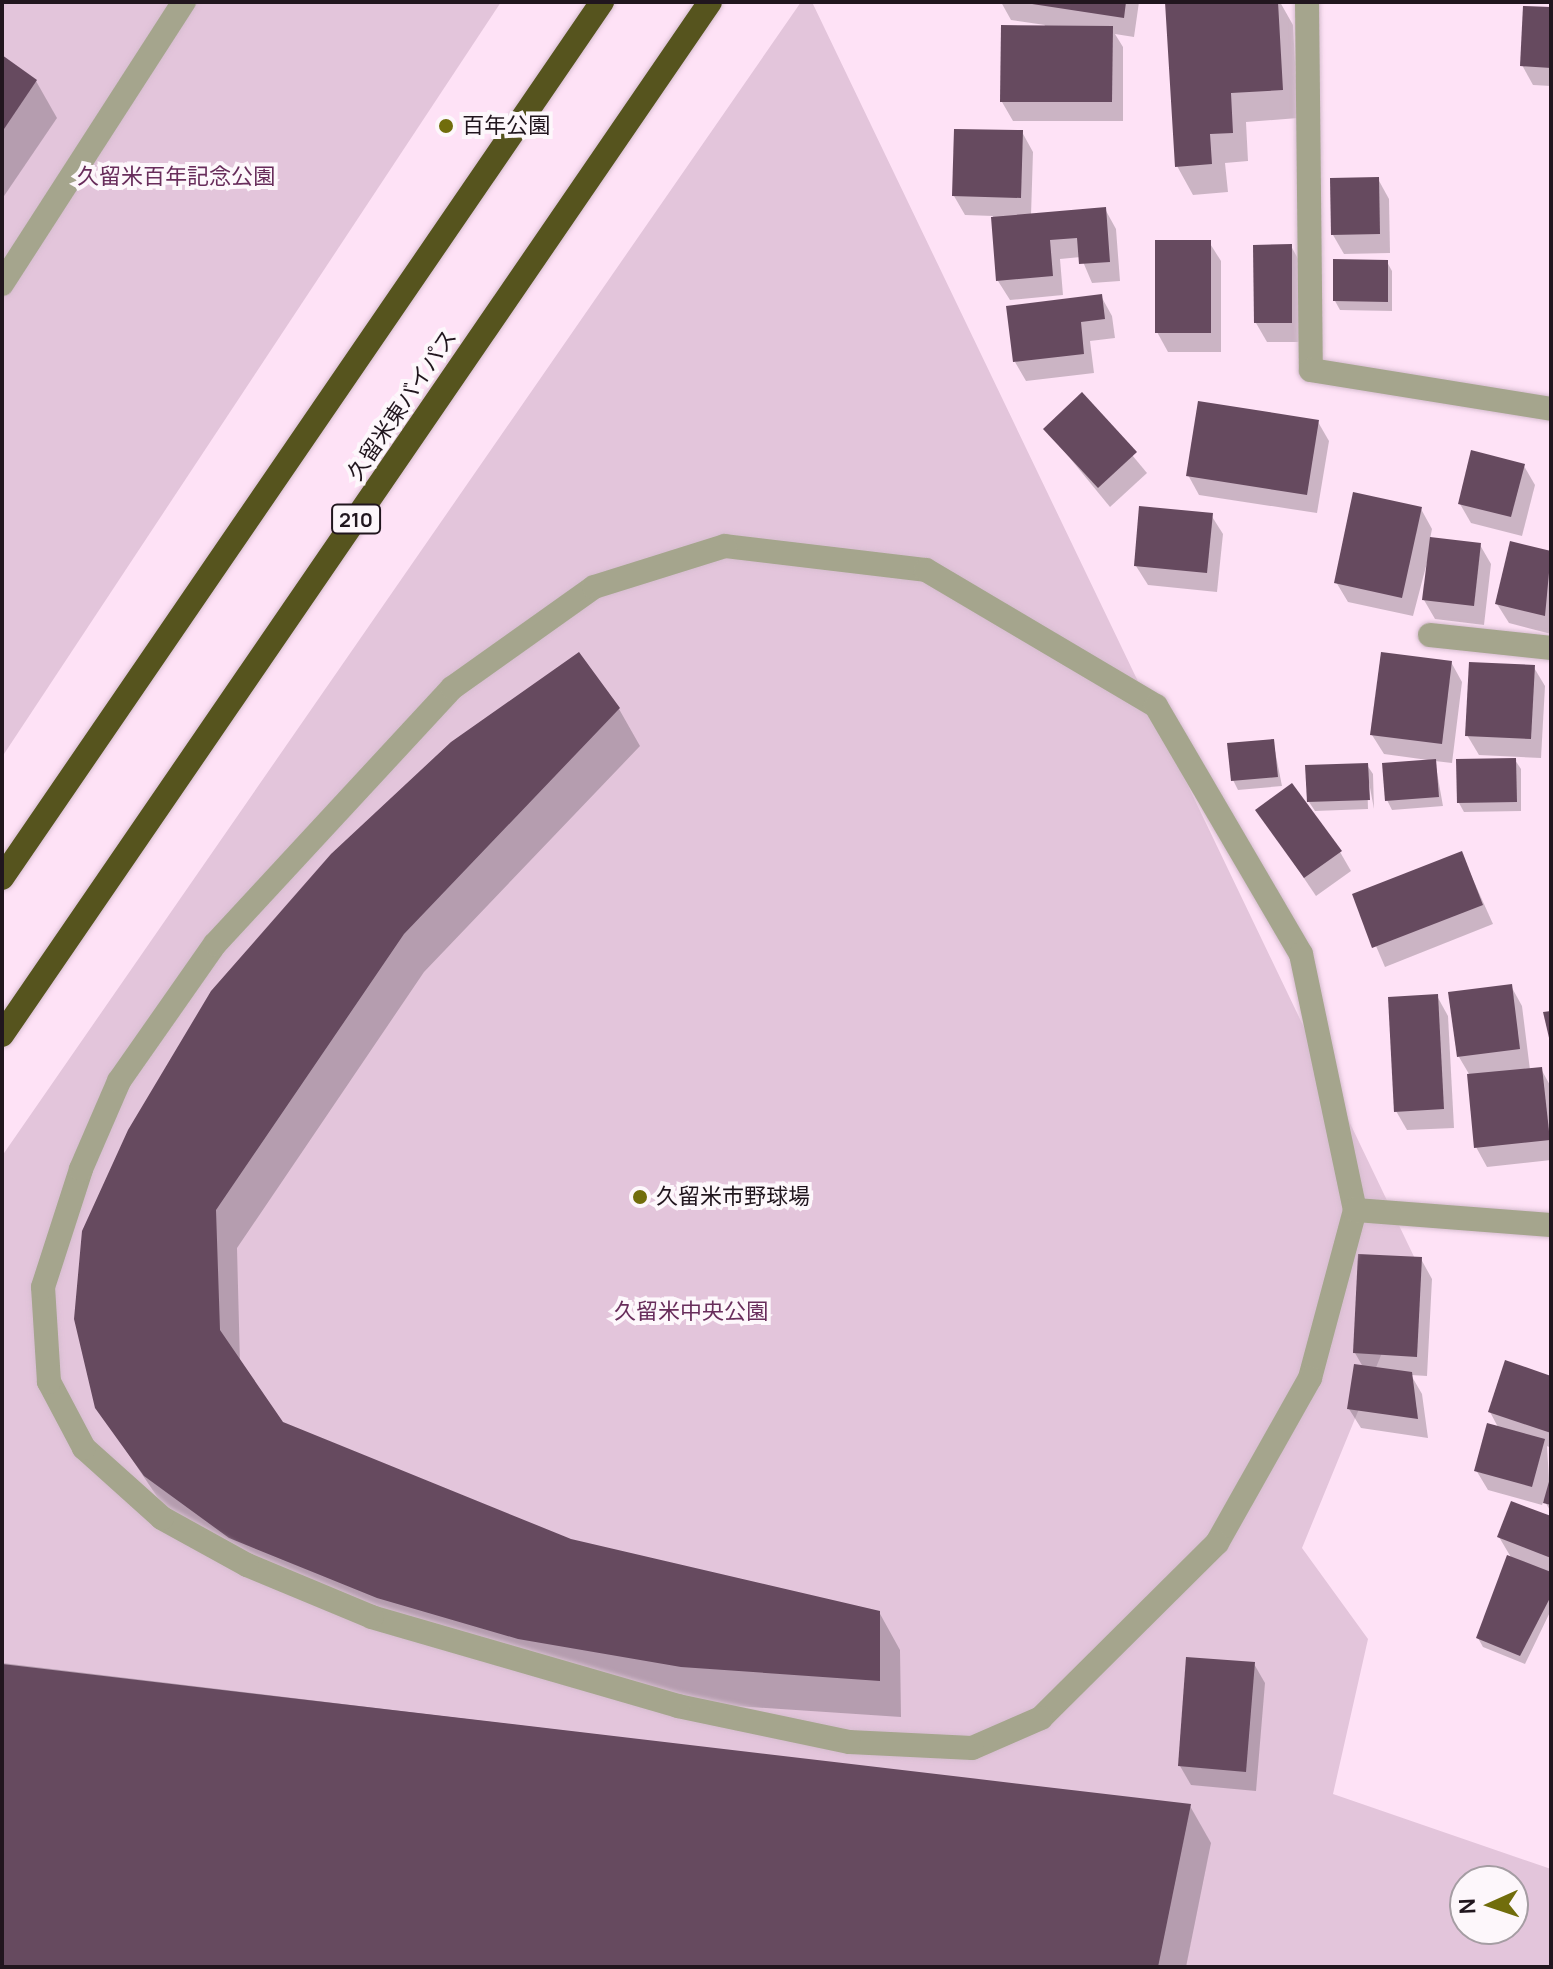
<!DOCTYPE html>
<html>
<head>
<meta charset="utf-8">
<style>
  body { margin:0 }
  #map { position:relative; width:1553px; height:1969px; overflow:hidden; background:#fee2f6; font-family:Manrope,"Noto Sans JP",sans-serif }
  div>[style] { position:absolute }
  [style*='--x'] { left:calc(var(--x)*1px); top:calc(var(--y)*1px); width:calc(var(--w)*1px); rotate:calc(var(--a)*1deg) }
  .green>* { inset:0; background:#e3c5db }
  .shadow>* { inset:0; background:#0003 }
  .building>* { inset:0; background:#664a5f }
  .roads { filter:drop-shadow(0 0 2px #d6bdcf) drop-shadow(0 0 2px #d6bdcf) }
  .lane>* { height:24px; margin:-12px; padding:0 12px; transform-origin:12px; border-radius:12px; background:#a5a58d }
  .street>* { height:24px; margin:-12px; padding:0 12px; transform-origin:12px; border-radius:12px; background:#a5a58d }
  .highway>* { height:24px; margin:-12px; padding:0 12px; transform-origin:12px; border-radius:12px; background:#56541e }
  .dots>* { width:22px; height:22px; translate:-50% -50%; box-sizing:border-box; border:4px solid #fdf7fb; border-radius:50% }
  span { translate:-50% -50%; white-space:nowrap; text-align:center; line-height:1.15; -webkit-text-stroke:8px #fdf7fb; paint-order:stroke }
  .shield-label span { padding:2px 6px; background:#fdf7fb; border:2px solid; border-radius:6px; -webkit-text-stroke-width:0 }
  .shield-label { font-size:20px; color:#21161e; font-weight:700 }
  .poi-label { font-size:22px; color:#21161e }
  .left { translate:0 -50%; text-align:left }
  .park-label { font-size:22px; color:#682d5b }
  .street-label { font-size:22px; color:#21161e }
  .frame { position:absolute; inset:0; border:4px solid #21161e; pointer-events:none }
  .north { position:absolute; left:1449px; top:1865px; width:80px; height:80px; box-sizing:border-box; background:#fdf7fb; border:2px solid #a59da3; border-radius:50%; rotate:267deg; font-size:22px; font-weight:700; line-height:32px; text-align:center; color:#21161e }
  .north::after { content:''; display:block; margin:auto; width:28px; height:36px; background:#716d0c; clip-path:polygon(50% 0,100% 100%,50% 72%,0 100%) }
</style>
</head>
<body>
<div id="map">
  <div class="green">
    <i style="clip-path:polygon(2px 2px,501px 2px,2px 757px)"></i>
    <i style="clip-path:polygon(evenodd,801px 2px,812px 2px,1418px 1265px,1302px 1548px,1368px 1639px,1333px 1794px,1551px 1869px,1551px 1967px,2px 1967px,2px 1156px,801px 2px,1465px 1881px,1513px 1881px,1513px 1929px,1465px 1929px,1465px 1881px)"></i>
  </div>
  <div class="shadow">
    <i style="clip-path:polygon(1001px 2px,1139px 2px,1134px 37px,1115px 34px,1123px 47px,1123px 121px,1013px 121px,1002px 102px,1045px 25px,1011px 20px)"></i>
    <i style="clip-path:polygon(1174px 2px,1280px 2px,1293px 25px,1298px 118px,1246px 122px,1248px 161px,1225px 163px,1228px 192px,1193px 195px,1177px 166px)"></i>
    <i style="clip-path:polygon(1551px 9px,1551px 86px,1533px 85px,1522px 65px)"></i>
    <i style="clip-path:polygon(2px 58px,36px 81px,57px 118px,2px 199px)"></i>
    <i style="clip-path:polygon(1022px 132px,1033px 152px,1031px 216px,1105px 209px,1116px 229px,1120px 281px,1092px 283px,1081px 257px,1060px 259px,1063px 295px,1010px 300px,998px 281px,993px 216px,965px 215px,954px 196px)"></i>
    <i style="clip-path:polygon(1378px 179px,1389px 199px,1390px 253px,1344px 254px,1333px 235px)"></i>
    <i style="clip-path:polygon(1209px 242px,1221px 261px,1221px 352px,1168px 352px,1157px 332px)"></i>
    <i style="clip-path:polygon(1291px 246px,1302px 266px,1302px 342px,1267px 342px,1256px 323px)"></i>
    <i style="clip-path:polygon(1387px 262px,1392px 271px,1392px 311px,1340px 310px,1335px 301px)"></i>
    <i style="clip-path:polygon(1101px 296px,1112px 316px,1115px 338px,1090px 341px,1094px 373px,1026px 381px,1015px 362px)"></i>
    <i style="clip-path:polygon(1082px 395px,1147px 473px,1110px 507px,1046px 429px)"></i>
    <i style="clip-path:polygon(1318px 422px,1329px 441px,1317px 513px,1199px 495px,1188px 475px)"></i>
    <i style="clip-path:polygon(1524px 466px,1535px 485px,1522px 536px,1471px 523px,1460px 504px)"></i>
    <i style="clip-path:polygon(1421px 509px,1432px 529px,1430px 539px,1480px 545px,1491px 564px,1484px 625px,1435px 619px,1424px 600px,1429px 555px,1413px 616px,1348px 602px,1336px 582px)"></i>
    <i style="clip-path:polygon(1211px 515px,1223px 534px,1217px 592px,1148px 585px,1136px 566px)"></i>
    <i style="clip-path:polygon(1512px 544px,1551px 553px,1551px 634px,1509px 623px,1497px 604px)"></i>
    <i style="clip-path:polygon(1451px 662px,1462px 682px,1452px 763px,1435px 761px,1443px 806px,1392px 810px,1387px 800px,1428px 760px,1384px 754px,1372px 735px)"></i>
    <i style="clip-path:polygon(1533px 666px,1545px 686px,1541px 758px,1479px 755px,1467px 735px)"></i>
    <i style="clip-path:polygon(619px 709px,640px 746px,424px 972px,237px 1248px,240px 1363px,282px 1423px,570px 1541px,879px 1612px,900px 1650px,901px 1717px,704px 1704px,400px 1635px,168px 1513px,97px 1407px,84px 1231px)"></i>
    <i style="clip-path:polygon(1273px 741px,1282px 786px,1238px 790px,1233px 780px)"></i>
    <i style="clip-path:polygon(1515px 760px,1521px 769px,1521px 811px,1464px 812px,1459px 803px)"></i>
    <i style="clip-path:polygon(1367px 765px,1373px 774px,1374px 809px,1367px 772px,1368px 809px,1315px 811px,1309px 802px)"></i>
    <i style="clip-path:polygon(1258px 810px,1340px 852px,1351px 871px,1316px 896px)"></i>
    <i style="clip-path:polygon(1461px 853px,1493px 924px,1385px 967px,1354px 895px)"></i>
    <i style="clip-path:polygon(1511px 986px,1522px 1006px,1530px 1070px,1541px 1069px,1551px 1087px,1551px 1160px,1487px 1167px,1476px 1147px,1469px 1074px,1459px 1057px)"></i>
    <i style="clip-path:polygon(1437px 996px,1448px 1016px,1454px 1128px,1407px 1130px,1396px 1111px)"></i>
    <i style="clip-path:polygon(1421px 1259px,1432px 1279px,1427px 1376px,1411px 1375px,1422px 1394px,1428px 1438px,1361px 1428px,1349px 1409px,1363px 1367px,1355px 1353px)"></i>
    <i style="clip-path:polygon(1551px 1378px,1551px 1448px,1547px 1446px,1551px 1512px,1544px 1500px,1542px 1505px,1488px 1490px,1476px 1470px,1499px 1429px,1490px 1412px)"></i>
    <i style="clip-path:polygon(1551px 1519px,1551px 1610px,1525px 1664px,1483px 1647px,1478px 1638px,1512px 1559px,1499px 1537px)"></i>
    <i style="clip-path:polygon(2px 1663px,1190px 1806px,1211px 1843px,1186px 1967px,2px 1967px)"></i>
    <i style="clip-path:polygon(1254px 1664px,1265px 1683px,1256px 1791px,1191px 1785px,1180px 1766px)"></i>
  </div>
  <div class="building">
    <i style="clip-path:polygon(1019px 2px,1126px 2px,1124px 18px)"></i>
    <i style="clip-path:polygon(1165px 2px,1278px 2px,1283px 90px,1231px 93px,1233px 133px,1210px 134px,1212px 164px,1175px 167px)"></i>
    <i style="clip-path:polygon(1523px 6px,1551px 7px,1551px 68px,1520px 66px)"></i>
    <i style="clip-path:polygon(1001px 25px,1113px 26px,1112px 102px,1000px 102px)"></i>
    <i style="clip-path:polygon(2px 55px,37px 80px,2px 132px)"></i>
    <i style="clip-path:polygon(954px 129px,1023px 130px,1021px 198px,952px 196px)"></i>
    <i style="clip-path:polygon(1379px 177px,1380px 234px,1331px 235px,1330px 178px)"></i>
    <i style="clip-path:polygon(1106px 207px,1110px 262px,1079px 264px,1077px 238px,1050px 240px,1053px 276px,996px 281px,991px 217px)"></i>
    <i style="clip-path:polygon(1155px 240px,1211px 240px,1211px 333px,1155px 333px)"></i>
    <i style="clip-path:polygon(1292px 244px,1292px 323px,1254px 323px,1253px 245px)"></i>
    <i style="clip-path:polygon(1333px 259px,1388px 260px,1388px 302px,1333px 301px)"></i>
    <i style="clip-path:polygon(1102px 294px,1105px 319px,1081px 322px,1084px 354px,1013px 362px,1006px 306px)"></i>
    <i style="clip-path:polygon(1082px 392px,1137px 452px,1098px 488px,1043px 429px)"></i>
    <i style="clip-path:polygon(1198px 401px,1319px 420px,1307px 495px,1186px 476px)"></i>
    <i style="clip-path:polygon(1471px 450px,1525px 464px,1511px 517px,1458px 504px)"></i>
    <i style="clip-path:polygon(1353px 492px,1422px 507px,1402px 598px,1334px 583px)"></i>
    <i style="clip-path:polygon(1139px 506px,1213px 513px,1207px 573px,1134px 566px)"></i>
    <i style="clip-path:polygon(1430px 537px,1481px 543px,1474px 606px,1422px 600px)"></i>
    <i style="clip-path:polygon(1510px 541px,1551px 551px,1545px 616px,1495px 604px)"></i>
    <i style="clip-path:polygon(579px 652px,620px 708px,404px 934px,216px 1210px,220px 1330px,283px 1422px,571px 1539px,880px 1611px,880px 1681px,681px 1667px,518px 1639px,377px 1598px,229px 1538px,144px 1476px,95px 1408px,74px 1319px,82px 1231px,128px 1130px,211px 991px,331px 854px,451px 742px)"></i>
    <i style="clip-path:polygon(1381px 652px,1452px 661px,1442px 744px,1370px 735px)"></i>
    <i style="clip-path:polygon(1469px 662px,1535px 665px,1531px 739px,1465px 736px)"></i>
    <i style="clip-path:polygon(1274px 739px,1278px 777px,1231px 781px,1227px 743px)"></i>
    <i style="clip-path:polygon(1516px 758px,1517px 802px,1457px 803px,1456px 759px)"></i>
    <i style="clip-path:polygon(1436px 759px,1439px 797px,1385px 801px,1382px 763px)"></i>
    <i style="clip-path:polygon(1368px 763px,1370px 800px,1307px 802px,1305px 765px)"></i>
    <i style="clip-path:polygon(1292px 783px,1342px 851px,1304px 878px,1255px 810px)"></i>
    <i style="clip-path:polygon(1462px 851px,1483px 905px,1372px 948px,1352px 894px)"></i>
    <i style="clip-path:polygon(1512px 984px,1520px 1049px,1457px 1057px,1448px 992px)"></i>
    <i style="clip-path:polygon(1438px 994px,1444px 1109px,1394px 1112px,1388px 997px)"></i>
    <i style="clip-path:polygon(1551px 1011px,1551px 1042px,1550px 1042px,1543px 1012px)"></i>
    <i style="clip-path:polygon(1542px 1067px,1550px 1140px,1474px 1148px,1467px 1074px)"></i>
    <i style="clip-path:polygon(1358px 1254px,1422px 1257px,1417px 1357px,1353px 1353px)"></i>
    <i style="clip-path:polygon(1505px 1360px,1551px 1376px,1551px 1433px,1488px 1412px)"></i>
    <i style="clip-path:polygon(1354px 1364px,1412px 1372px,1418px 1419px,1347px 1409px)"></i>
    <i style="clip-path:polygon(1487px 1423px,1545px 1439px,1532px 1487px,1474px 1471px)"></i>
    <i style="clip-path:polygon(1550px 1478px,1551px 1478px,1551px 1505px,1543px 1503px)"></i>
    <i style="clip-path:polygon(1511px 1501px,1551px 1516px,1551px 1558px,1497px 1537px)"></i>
    <i style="clip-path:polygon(1507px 1555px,1551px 1572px,1551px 1596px,1520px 1656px,1476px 1638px)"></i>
    <i style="clip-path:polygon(1186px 1657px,1255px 1662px,1246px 1772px,1178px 1766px)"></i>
    <i style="clip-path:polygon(2px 1664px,1191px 1804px,1158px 1967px,2px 1967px)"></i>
  </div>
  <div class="roads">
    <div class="lane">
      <i style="--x:2;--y:284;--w:336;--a:-57.2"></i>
      <i style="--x:725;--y:546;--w:202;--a:6.8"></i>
      <i style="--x:926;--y:570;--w:267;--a:30.6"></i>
      <i style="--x:1156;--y:706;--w:287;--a:59.7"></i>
      <i style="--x:1301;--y:954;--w:262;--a:78.1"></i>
      <i style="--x:1355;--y:1210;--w:174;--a:105"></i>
      <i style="--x:1310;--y:1378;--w:189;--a:119.4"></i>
      <i style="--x:1217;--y:1543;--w:248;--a:135.2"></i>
      <i style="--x:1041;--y:1718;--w:75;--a:156.5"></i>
      <i style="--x:972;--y:1748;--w:123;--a:-177.2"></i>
      <i style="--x:849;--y:1742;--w:175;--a:-168.1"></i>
      <i style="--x:678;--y:1706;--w:319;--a:-163.8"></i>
      <i style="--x:372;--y:1617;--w:135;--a:-157.4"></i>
      <i style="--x:247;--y:1565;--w:97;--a:-151.1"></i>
      <i style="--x:162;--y:1518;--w:105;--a:-138.1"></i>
      <i style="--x:84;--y:1448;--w:75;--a:-117.9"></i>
      <i style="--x:49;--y:1382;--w:95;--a:-93.6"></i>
      <i style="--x:43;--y:1287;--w:124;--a:-72.1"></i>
      <i style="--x:81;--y:1169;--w:96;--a:-66.6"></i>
      <i style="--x:119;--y:1081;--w:167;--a:-55"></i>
      <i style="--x:215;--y:944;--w:349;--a:-47.2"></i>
      <i style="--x:452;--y:688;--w:174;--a:-35.4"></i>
      <i style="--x:594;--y:587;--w:137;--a:-17.4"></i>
    </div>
    <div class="street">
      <i style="--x:1307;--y:2;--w:368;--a:89.4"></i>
      <i style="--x:1311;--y:370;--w:243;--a:9.2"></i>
      <i style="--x:1430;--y:635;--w:122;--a:6.1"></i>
      <i style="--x:1355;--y:1210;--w:197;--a:4.4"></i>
    </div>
    <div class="highway">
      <i style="--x:2;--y:878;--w:1062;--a:-55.59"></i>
      <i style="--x:2;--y:1035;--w:1252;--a:-55.57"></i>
    </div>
  </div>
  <div class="dots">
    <i style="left:446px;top:126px;background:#716d0c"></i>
    <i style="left:640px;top:1197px;background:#716d0c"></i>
  </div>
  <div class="shield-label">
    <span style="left:356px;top:519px">210</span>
  </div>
  <div class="poi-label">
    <span class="left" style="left:462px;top:126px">百年公園</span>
    <span class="left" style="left:656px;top:1197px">久留米市野球場</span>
  </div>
  <div class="park-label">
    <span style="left:176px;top:177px">久留米百年記念公園</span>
    <span style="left:691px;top:1312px">久留米中央公園</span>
  </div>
  <div class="street-label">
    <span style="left:402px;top:405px;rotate:-56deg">久留米東バイパス</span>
  </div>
  <div class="frame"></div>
  <div class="north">N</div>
</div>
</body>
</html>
